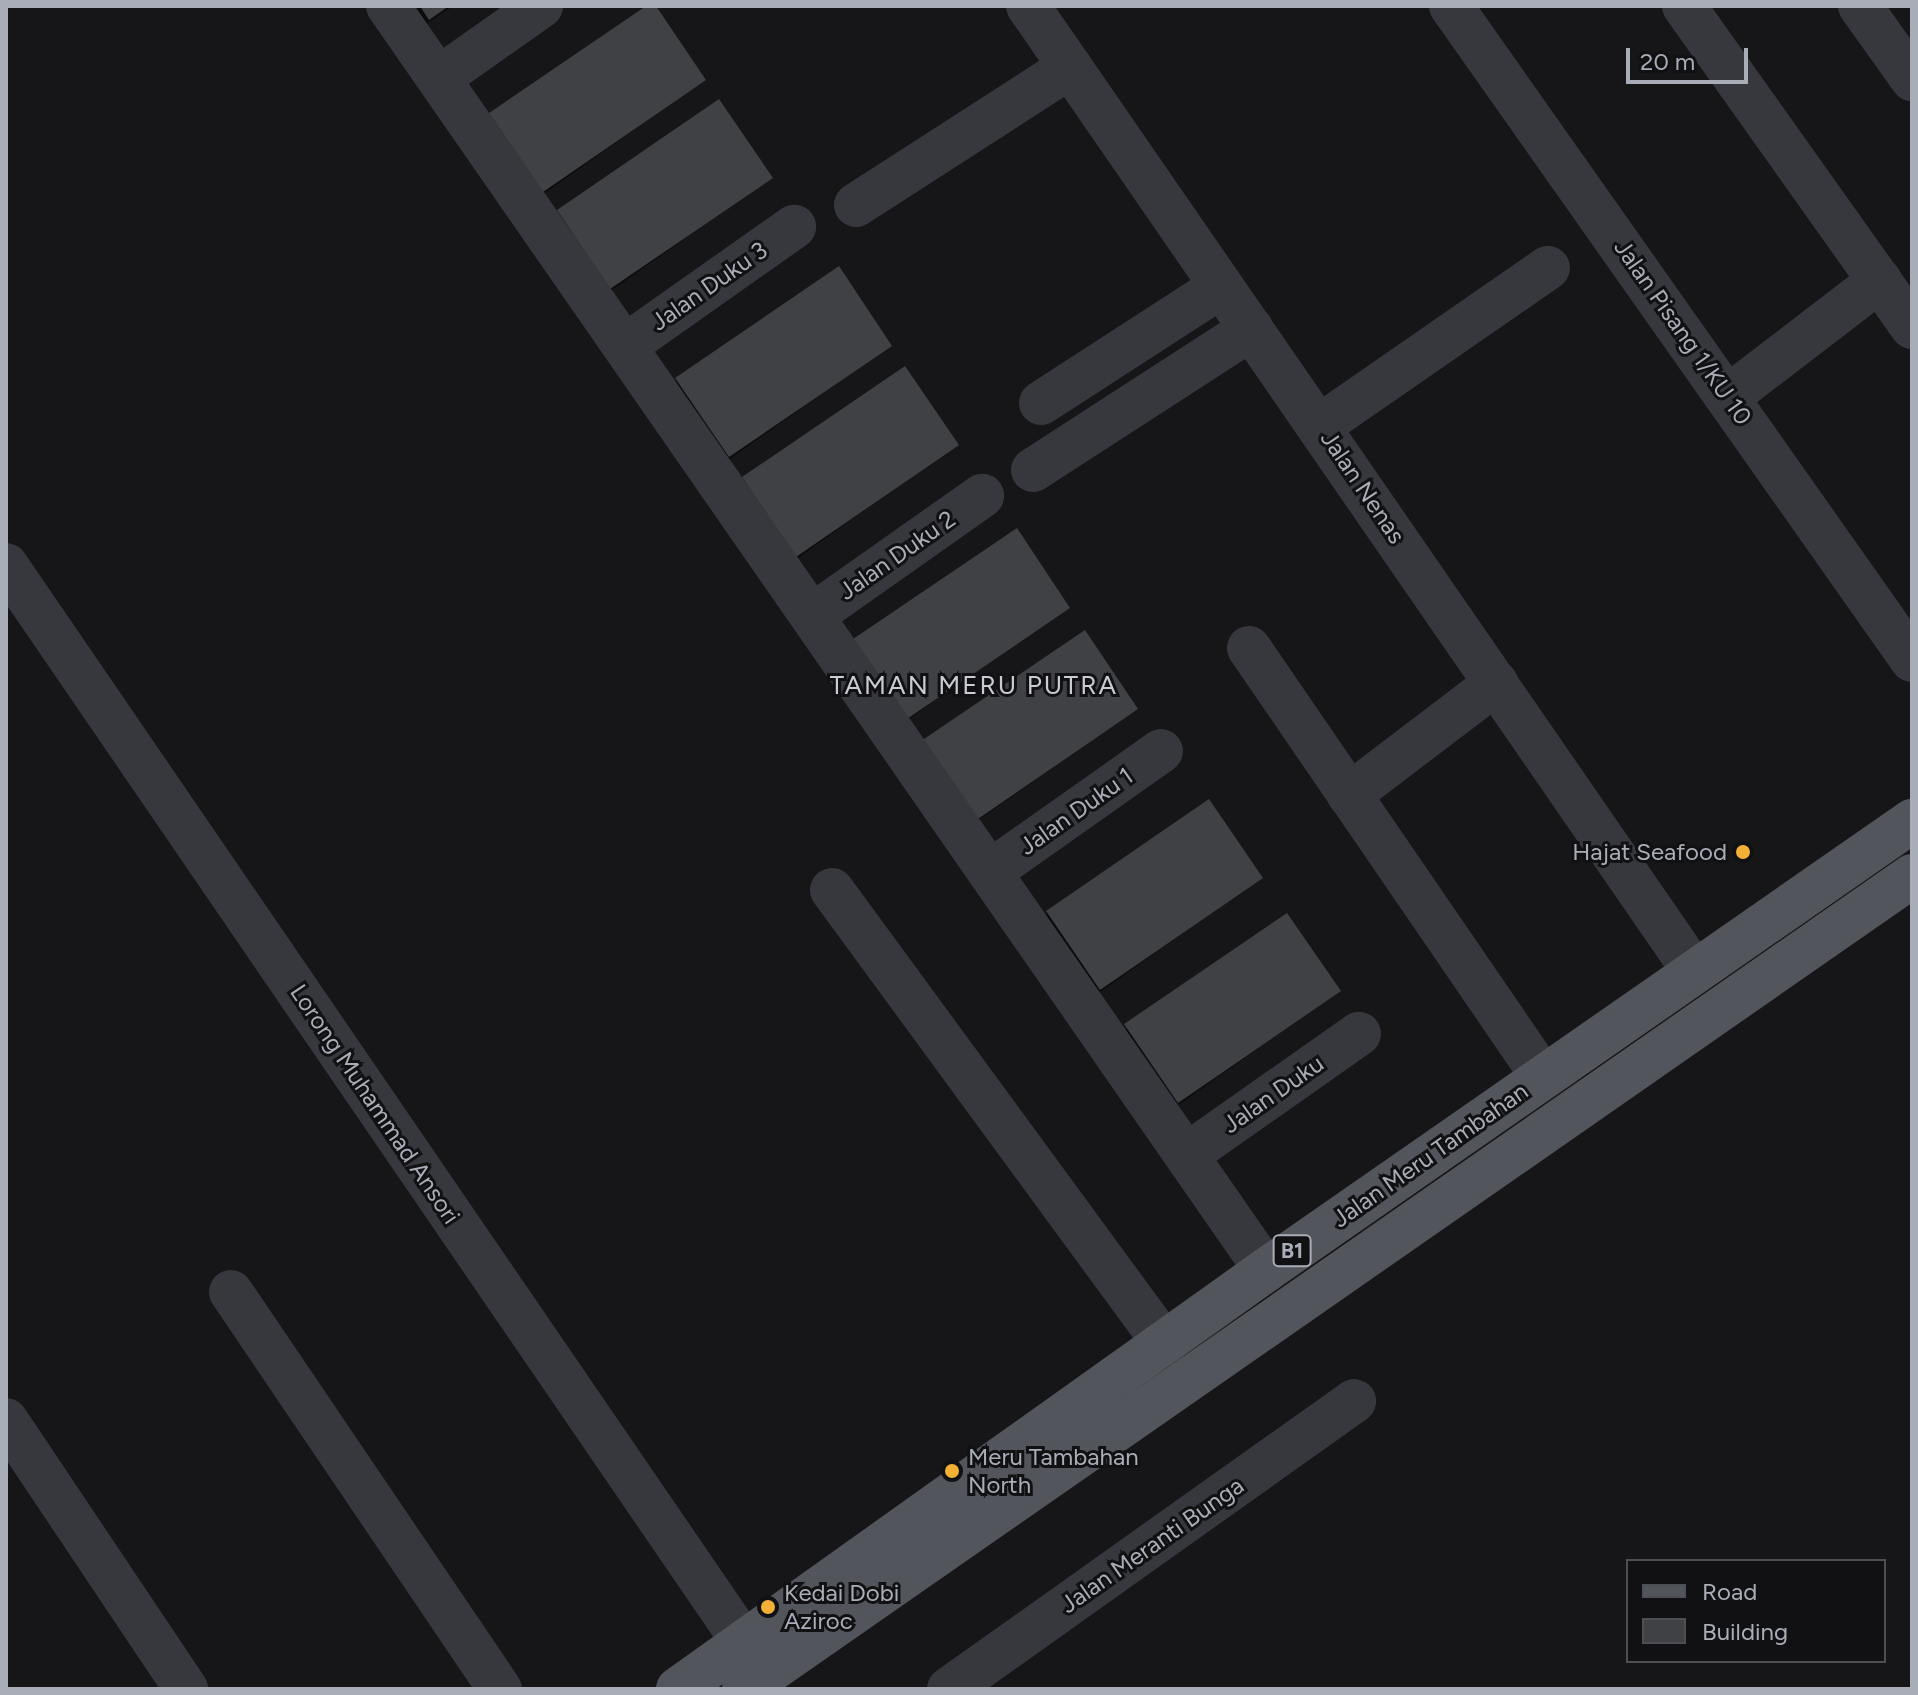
<!DOCTYPE html>
<html>
<head>
<meta charset="utf-8">
<style>
  body { margin:0 }
  #map { position:relative; width:1918px; height:1695px; overflow:hidden; background:#161618; font-family:Figtree,sans-serif }
  div>[style] { position:absolute }
  [style*='--x'] { left:calc(var(--x)*1px); top:calc(var(--y)*1px); width:calc(var(--w)*1px); rotate:calc(var(--a)*1deg) }
  .shadow>* { inset:0; background:#0007 }
  .building>* { inset:0; background:#404145 }
  .minor>* { height:44px; margin:-22px; padding:0 22px; transform-origin:22px; border-radius:22px; background:#37383d }
  .major>* { height:44px; margin:-22px; padding:0 22px; transform-origin:22px; border-radius:22px; background:#53555c }
  .dots>* { width:22px; height:22px; translate:-50% -50%; box-sizing:border-box; border:4px solid #111113; border-radius:50% }
  span { translate:-50% -50%; white-space:nowrap; text-align:center; line-height:1.15; -webkit-text-stroke:6px #111113; paint-order:stroke }
  .shield-label span { padding:2px 6px; background:#111113; border:2px solid; border-radius:6px; -webkit-text-stroke-width:0 }
  .shield-label { font-size:22px; color:#a8adb8; font-weight:700 }
  .street-label { font-size:24px; color:#a8adb8 }
  .poi-label { font-size:24px; color:#a8adb8 }
  .right { translate:-100% -50%; text-align:right }
  .left { translate:0 -50%; text-align:left }
  .neighbourhood-label { font-size:26px; color:#c9ccd4; letter-spacing:2px }
  .frame { position:absolute; inset:0; border:8px solid #a8adb8; pointer-events:none }
  .legend { position:absolute; left:1626px; top:1559px; width:260px; height:104px; box-sizing:border-box; background:#111113; border:2px solid #4d4f55; margin:0; padding:10px 14px; list-style:none; font-size:24px; color:#a8adb8 }
  .legend li { display:flex; align-items:center; gap:16px; height:40px }
  .legend b { width:40px; border:2px solid #4d4f55 }
  .scale { position:absolute; left:1626px; top:48px; width:122px; height:36px; box-sizing:border-box; border:4px solid #a8adb8; border-top:0; padding-left:10px; font-size:24px; line-height:28px; white-space:nowrap; color:#a8adb8; -webkit-text-stroke:6px #111113; paint-order:stroke }
</style>
</head>
<body>
<div id="map">
  <div class="shadow">
    <i style="clip-path:polygon(397px 6px,453px 6px,414px 32px)"></i>
    <i style="clip-path:polygon(649px 6px,704px 80px,528px 205px)"></i>
    <i style="clip-path:polygon(719px 101px,771px 178px,595px 302px,544px 226px)"></i>
    <i style="clip-path:polygon(890px 346px,714px 470px,662px 394px,676px 379px)"></i>
    <i style="clip-path:polygon(905px 369px,956px 445px,781px 570px,743px 479px)"></i>
    <i style="clip-path:polygon(1067px 607px,892px 731px,840px 655px)"></i>
    <i style="clip-path:polygon(1136px 709px,960px 833px,908px 757px)"></i>
    <i style="clip-path:polygon(1260px 878px,1085px 1003px,1034px 927px,1048px 912px)"></i>
    <i style="clip-path:polygon(1287px 915px,1339px 991px,1163px 1116px,1111px 1040px)"></i>
  </div>
  <div class="building">
    <i style="clip-path:polygon(420px 6px,449px 6px,429px 20px)"></i>
    <i style="clip-path:polygon(646px 6px,656px 6px,706px 80px,543px 192px,489px 113px)"></i>
    <i style="clip-path:polygon(719px 99px,773px 178px,610px 289px,557px 210px)"></i>
    <i style="clip-path:polygon(839px 266px,892px 346px,729px 457px,675px 378px)"></i>
    <i style="clip-path:polygon(905px 366px,959px 445px,796px 557px,742px 477px)"></i>
    <i style="clip-path:polygon(1017px 528px,1070px 608px,907px 719px,853px 639px)"></i>
    <i style="clip-path:polygon(1085px 630px,1138px 709px,975px 821px,921px 741px)"></i>
    <i style="clip-path:polygon(1209px 799px,1263px 878px,1100px 990px,1046px 911px)"></i>
    <i style="clip-path:polygon(1287px 913px,1341px 991px,1178px 1103px,1124px 1024px)"></i>
  </div>
  <div class="minor">
    <i style="--x:388;--y:6;--w:1539;--a:55.22"></i>
    <i style="--x:1028;--y:6;--w:1173;--a:55.39"></i>
    <i style="--x:1451;--y:6;--w:800;--a:54.82"></i>
    <i style="--x:1684;--y:6;--w:394;--a:54.6"></i>
    <i style="--x:1860;--y:6;--w:90;--a:54.5"></i>
    <i style="--x:439;--y:78;--w:125;--a:-35.2"></i>
    <i style="--x:856;--y:205;--w:255;--a:-32.8"></i>
    <i style="--x:625;--y:346;--w:207;--a:-35.2"></i>
    <i style="--x:1729;--y:396;--w:190;--a:-37.5"></i>
    <i style="--x:1041;--y:403;--w:213;--a:-32.9"></i>
    <i style="--x:1321;--y:425;--w:276;--a:-34.7"></i>
    <i style="--x:1033;--y:470;--w:260;--a:-32.9"></i>
    <i style="--x:6;--y:565;--w:1306;--a:55.6"></i>
    <i style="--x:813;--y:615;--w:207;--a:-35.2"></i>
    <i style="--x:1249;--y:648;--w:520;--a:55.58"></i>
    <i style="--x:1349;--y:795;--w:185;--a:-37.3"></i>
    <i style="--x:991;--y:871;--w:208;--a:-35.2"></i>
    <i style="--x:832;--y:890;--w:562;--a:53.76"></i>
    <i style="--x:1188;--y:1154;--w:209;--a:-35.1"></i>
    <i style="--x:231;--y:1292;--w:480;--a:55.9"></i>
    <i style="--x:6;--y:1420;--w:324;--a:56.2"></i>
    <i style="--x:949;--y:1689;--w:497;--a:-35.4"></i>
  </div>
  <div class="major">
    <i style="--x:678;--y:1689;--w:722;--a:-35.47"></i>
    <i style="--x:1266;--y:1270;--w:787;--a:-34.8"></i>
    <i style="--x:744;--y:1689;--w:1423;--a:-34.84"></i>
  </div>
  <div class="dots">
    <i style="left:1743px;top:852px;background:#f2b134"></i>
    <i style="left:952px;top:1471px;background:#f2b134"></i>
    <i style="left:768px;top:1607px;background:#f2b134"></i>
  </div>
  <div class="shield-label">
    <span style="left:1292px;top:1251px">B1</span>
  </div>
  <div class="street-label">
    <span style="left:709px;top:286px;rotate:-35deg">Jalan Duku 3</span>
    <span style="left:1683px;top:332px;rotate:55deg">Jalan Pisang 1/KU 10</span>
    <span style="left:1363px;top:487px;rotate:56deg">Jalan Nenas</span>
    <span style="left:897px;top:555px;rotate:-35deg">Jalan Duku 2</span>
    <span style="left:1076px;top:811px;rotate:-35deg">Jalan Duku 1</span>
    <span style="left:1273px;top:1094px;rotate:-35deg">Jalan Duku</span>
    <span style="left:375px;top:1104px;rotate:56deg">Lorong Muhammad Ansori</span>
    <span style="left:1430px;top:1155px;rotate:-35deg">Jalan Meru Tambahan</span>
    <span style="left:1152px;top:1545px;rotate:-35deg">Jalan Meranti Bunga</span>
  </div>
  <div class="poi-label">
    <span class="right" style="left:1727px;top:852px">Hajat Seafood</span>
    <span class="left" style="left:968px;top:1471px">Meru Tambahan<br>North</span>
    <span class="left" style="left:784px;top:1607px">Kedai Dobi<br>Aziroc</span>
  </div>
  <div class="neighbourhood-label">
    <span style="left:974px;top:686px">TAMAN MERU PUTRA</span>
  </div>
  <div class="frame"></div>
  <ul class="legend">
  <li><b style="height:10px;background:#53555c"></b>Road</li>
  <li><b style="height:22px;background:#404145"></b>Building</li>
  </ul>
  <div class="scale">20 m</div>
</div>
</body>
</html>
